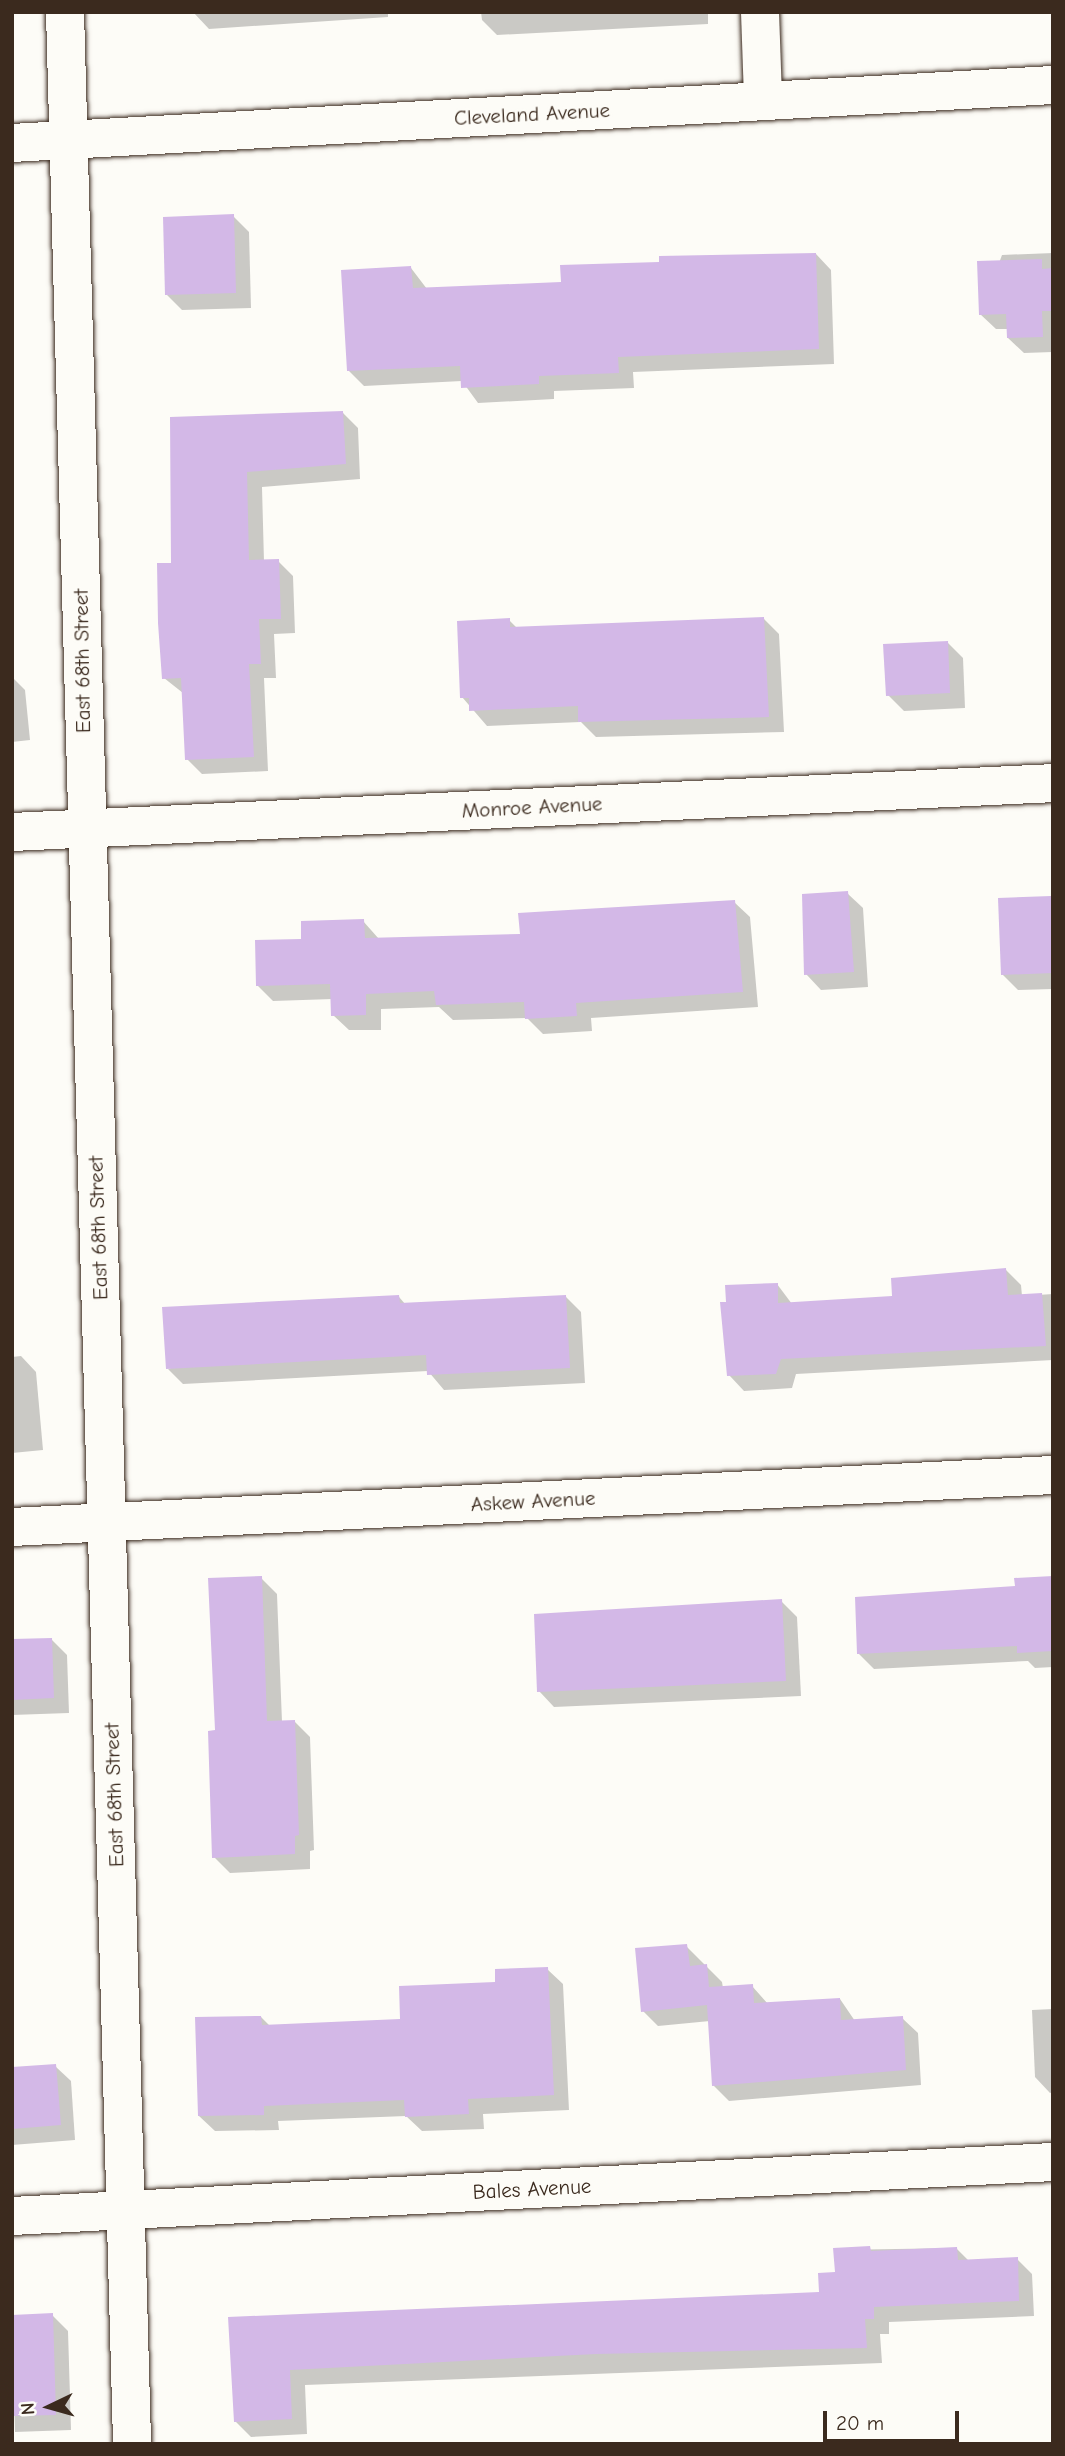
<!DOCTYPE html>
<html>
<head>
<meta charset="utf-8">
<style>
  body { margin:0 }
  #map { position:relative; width:1065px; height:2456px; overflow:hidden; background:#fdfcf7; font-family:"Comic Neue",sans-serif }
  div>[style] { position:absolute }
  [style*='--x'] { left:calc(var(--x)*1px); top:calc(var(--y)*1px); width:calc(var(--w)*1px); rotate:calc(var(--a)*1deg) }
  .shadow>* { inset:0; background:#0003 }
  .building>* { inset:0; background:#d3b8e7 }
  .roads { filter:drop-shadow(0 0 2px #3b2a1e) drop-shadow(0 0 2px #3b2a1e) }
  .minor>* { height:38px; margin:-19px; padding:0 19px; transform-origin:19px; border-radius:19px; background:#fdfcf7 }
  .secondary>* { height:38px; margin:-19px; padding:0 19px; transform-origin:19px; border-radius:19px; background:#fdfcf7 }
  span { translate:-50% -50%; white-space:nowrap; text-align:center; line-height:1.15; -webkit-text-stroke:5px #fdfcf7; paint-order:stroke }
  .street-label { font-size:21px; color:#3b2a1e }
  .frame { position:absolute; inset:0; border:14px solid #3b2a1e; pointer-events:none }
  .north { position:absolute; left:14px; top:2372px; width:70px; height:70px; -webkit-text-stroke:5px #fdfcf7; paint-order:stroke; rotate:265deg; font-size:19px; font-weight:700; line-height:28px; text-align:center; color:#3b2a1e }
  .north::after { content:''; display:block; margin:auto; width:24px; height:32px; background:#3b2a1e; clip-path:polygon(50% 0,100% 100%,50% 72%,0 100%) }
  .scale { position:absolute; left:823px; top:2411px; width:136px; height:32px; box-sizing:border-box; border:4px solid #3b2a1e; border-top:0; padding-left:9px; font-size:21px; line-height:24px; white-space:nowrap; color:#3b2a1e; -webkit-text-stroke:5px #fdfcf7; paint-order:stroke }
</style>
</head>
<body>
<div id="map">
  <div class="shadow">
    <i style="clip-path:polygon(388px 12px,388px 17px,209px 29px,193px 12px)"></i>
    <i style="clip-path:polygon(481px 12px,708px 12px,708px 24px,497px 35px,482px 20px)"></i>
    <i style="clip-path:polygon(233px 216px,249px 232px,251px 308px,182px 310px,167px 295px)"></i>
    <i style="clip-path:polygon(1053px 253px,1053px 352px,1024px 353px,1008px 338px,1008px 329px,996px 329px,980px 314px,1002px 255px)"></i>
    <i style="clip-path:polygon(816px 254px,831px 270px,834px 364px,633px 372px,634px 388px,554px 391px,554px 399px,478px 403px,462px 381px,364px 386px,348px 370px,411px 268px,427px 289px,562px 283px,661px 263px)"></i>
    <i style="clip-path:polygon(12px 399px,14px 434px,12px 434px)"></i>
    <i style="clip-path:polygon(343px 413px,358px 428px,360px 479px,262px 487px,264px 561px,278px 561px,293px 576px,295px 633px,274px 634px,276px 678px,264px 678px,268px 771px,202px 774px,187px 759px,183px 693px,164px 678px,173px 564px,172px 418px)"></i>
    <i style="clip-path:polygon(764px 619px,779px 634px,784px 732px,596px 737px,581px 722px,487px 726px,462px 697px,509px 620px,518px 629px)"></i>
    <i style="clip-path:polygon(947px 642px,963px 658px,965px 708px,904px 711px,888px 695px)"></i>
    <i style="clip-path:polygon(12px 677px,25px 690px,30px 740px,12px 742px)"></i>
    <i style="clip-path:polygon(847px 893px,863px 908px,868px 987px,821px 990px,806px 974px)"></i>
    <i style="clip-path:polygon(1053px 898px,1053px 989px,1018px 990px,1002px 974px,999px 900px)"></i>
    <i style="clip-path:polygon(734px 902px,750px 917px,758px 1007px,591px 1018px,592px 1031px,543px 1034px,527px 1018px,453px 1020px,439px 1007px,381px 1009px,381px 1030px,349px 1030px,333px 1015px,333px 999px,273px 1001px,257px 985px,303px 940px,363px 921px,379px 939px,522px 935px)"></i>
    <i style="clip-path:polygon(1006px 1270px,1021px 1285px,1022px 1296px,1053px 1294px,1053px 1360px,796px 1374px,792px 1388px,744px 1391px,729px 1375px,777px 1284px,792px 1304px,894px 1298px)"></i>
    <i style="clip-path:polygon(565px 1296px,581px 1312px,585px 1383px,444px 1390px,428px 1371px,183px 1384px,168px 1369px,399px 1297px,406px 1305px)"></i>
    <i style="clip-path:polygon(21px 1356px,36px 1372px,43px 1450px,12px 1453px,12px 1357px)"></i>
    <i style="clip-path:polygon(261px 1578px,277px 1594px,282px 1722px,294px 1721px,310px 1737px,314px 1850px,310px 1851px,310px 1869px,230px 1873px,214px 1857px)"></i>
    <i style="clip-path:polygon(1053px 1578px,1053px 1667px,1035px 1668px,1028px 1661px,874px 1669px,858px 1653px)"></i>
    <i style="clip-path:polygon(781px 1601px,797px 1617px,801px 1696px,554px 1707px,539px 1691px)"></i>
    <i style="clip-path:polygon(52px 1640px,67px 1655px,69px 1713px,12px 1715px,12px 1641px)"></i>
    <i style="clip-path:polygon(686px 1946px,722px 1982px,723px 1988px,752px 1986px,768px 2004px,840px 1999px,855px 2021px,902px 2018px,918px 2033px,921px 2085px,729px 2101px,713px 2085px,710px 2021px,658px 2026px,643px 2011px)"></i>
    <i style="clip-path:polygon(547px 1969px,563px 1984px,569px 2110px,483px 2114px,484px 2129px,422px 2131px,406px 2116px,278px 2121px,279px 2130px,215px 2131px,199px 2116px,261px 2017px,270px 2026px,402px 2021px)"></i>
    <i style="clip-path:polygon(1053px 2009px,1053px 2092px,1050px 2093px,1035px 2077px,1032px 2010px)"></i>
    <i style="clip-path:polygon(55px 2066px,71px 2081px,75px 2140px,12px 2145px,12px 2069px)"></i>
    <i style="clip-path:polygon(956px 2248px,969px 2261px,1017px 2259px,1032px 2274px,1034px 2316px,889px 2322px,889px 2334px,880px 2334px,882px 2363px,305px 2385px,307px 2434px,251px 2437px,235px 2421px,230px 2319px,821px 2294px,836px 2274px,835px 2250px)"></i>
    <i style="clip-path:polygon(52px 2315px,68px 2331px,71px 2430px,15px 2432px,12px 2316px)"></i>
  </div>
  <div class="building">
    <i style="clip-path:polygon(234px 214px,236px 293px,165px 295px,163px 217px)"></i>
    <i style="clip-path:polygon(816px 253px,819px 349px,618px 357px,619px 373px,539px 376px,539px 384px,461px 388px,460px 366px,347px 371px,341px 270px,411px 266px,413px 288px,561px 282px,560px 265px,659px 262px,659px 256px)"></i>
    <i style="clip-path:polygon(1042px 259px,1042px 269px,1053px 268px,1053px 311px,1042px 311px,1043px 337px,1007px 338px,1006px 314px,979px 315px,977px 261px)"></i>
    <i style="clip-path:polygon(343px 411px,346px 464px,247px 472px,249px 560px,279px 559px,281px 619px,259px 619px,261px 664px,249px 664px,254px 757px,185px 760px,181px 678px,162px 679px,158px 623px,157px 563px,171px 563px,170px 417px)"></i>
    <i style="clip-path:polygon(764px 617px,769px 717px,578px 722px,578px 706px,469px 711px,469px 698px,460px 698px,457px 621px,510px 618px,510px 627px)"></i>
    <i style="clip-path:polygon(948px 641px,950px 693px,886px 696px,883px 644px)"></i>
    <i style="clip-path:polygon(848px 891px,854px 972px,804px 975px,802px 894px)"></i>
    <i style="clip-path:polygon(1051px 896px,1053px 973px,1001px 975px,998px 898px)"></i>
    <i style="clip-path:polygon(735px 900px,743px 992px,576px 1003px,577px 1016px,525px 1019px,524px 1002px,436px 1005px,434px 991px,366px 994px,366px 1015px,331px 1016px,330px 984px,256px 986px,255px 940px,301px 939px,301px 921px,364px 919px,365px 938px,520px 934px,518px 913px)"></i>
    <i style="clip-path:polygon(1006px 1268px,1008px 1295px,1042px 1293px,1046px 1346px,781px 1359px,776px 1374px,727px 1376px,720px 1302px,726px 1302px,725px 1285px,778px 1283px,778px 1303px,892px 1296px,891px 1278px)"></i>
    <i style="clip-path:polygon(399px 1295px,400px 1303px,566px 1295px,570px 1368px,427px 1375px,426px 1355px,166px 1369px,162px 1307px)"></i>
    <i style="clip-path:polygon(262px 1576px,267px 1721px,295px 1720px,299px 1835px,295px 1836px,295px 1854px,212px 1858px,208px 1731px,215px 1730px,208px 1578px)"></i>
    <i style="clip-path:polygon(1053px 1576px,1053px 1651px,1017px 1653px,1017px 1646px,857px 1654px,855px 1597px,1015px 1586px,1014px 1578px)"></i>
    <i style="clip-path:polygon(782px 1599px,786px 1681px,537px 1692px,534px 1614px)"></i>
    <i style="clip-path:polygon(52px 1638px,54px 1698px,12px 1700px,12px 1639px)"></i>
    <i style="clip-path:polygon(687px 1944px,690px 1966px,707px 1964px,709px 1987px,753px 1984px,754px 2003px,840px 1998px,841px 2020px,903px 2016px,906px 2070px,712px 2086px,707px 2005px,641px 2012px,635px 1948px)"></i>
    <i style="clip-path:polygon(548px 1967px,554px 2095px,468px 2099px,469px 2114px,405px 2117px,404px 2100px,264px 2106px,264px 2115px,198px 2116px,195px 2017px,261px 2016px,262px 2025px,400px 2019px,399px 1986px,495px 1982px,495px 1969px)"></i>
    <i style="clip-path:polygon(56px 2064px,61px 2125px,12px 2129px,12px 2067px)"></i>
    <i style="clip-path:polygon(870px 2246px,871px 2251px,957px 2247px,958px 2260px,1018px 2257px,1019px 2301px,874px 2307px,874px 2319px,865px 2319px,867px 2348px,596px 2354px,290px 2370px,292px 2419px,234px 2422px,228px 2317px,819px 2292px,818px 2273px,835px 2272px,833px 2248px)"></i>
    <i style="clip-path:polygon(53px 2313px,56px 2415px,12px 2416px,12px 2315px)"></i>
  </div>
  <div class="roads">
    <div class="minor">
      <i style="--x:65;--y:12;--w:2433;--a:88.42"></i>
      <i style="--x:760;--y:12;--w:88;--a:88"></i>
      <i style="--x:12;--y:832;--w:1042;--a:-2.69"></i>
      <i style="--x:12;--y:1527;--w:1042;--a:-2.86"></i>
      <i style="--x:12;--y:2216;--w:1042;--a:-2.97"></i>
    </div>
    <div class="secondary">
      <i style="--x:12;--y:143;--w:1043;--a:-3.19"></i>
    </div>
  </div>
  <div class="street-label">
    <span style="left:532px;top:114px;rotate:-3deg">Cleveland Avenue</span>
    <span style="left:82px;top:661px;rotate:-91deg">East 68th Street</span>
    <span style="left:532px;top:807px;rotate:-3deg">Monroe Avenue</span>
    <span style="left:98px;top:1228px;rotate:-92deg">East 68th Street</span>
    <span style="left:533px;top:1501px;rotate:-3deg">Askew Avenue</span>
    <span style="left:114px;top:1795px;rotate:-92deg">East 68th Street</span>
    <span style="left:532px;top:2189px;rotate:-3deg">Bales Avenue</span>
  </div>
  <div class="frame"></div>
  <div class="north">N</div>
  <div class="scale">20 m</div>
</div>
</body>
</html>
